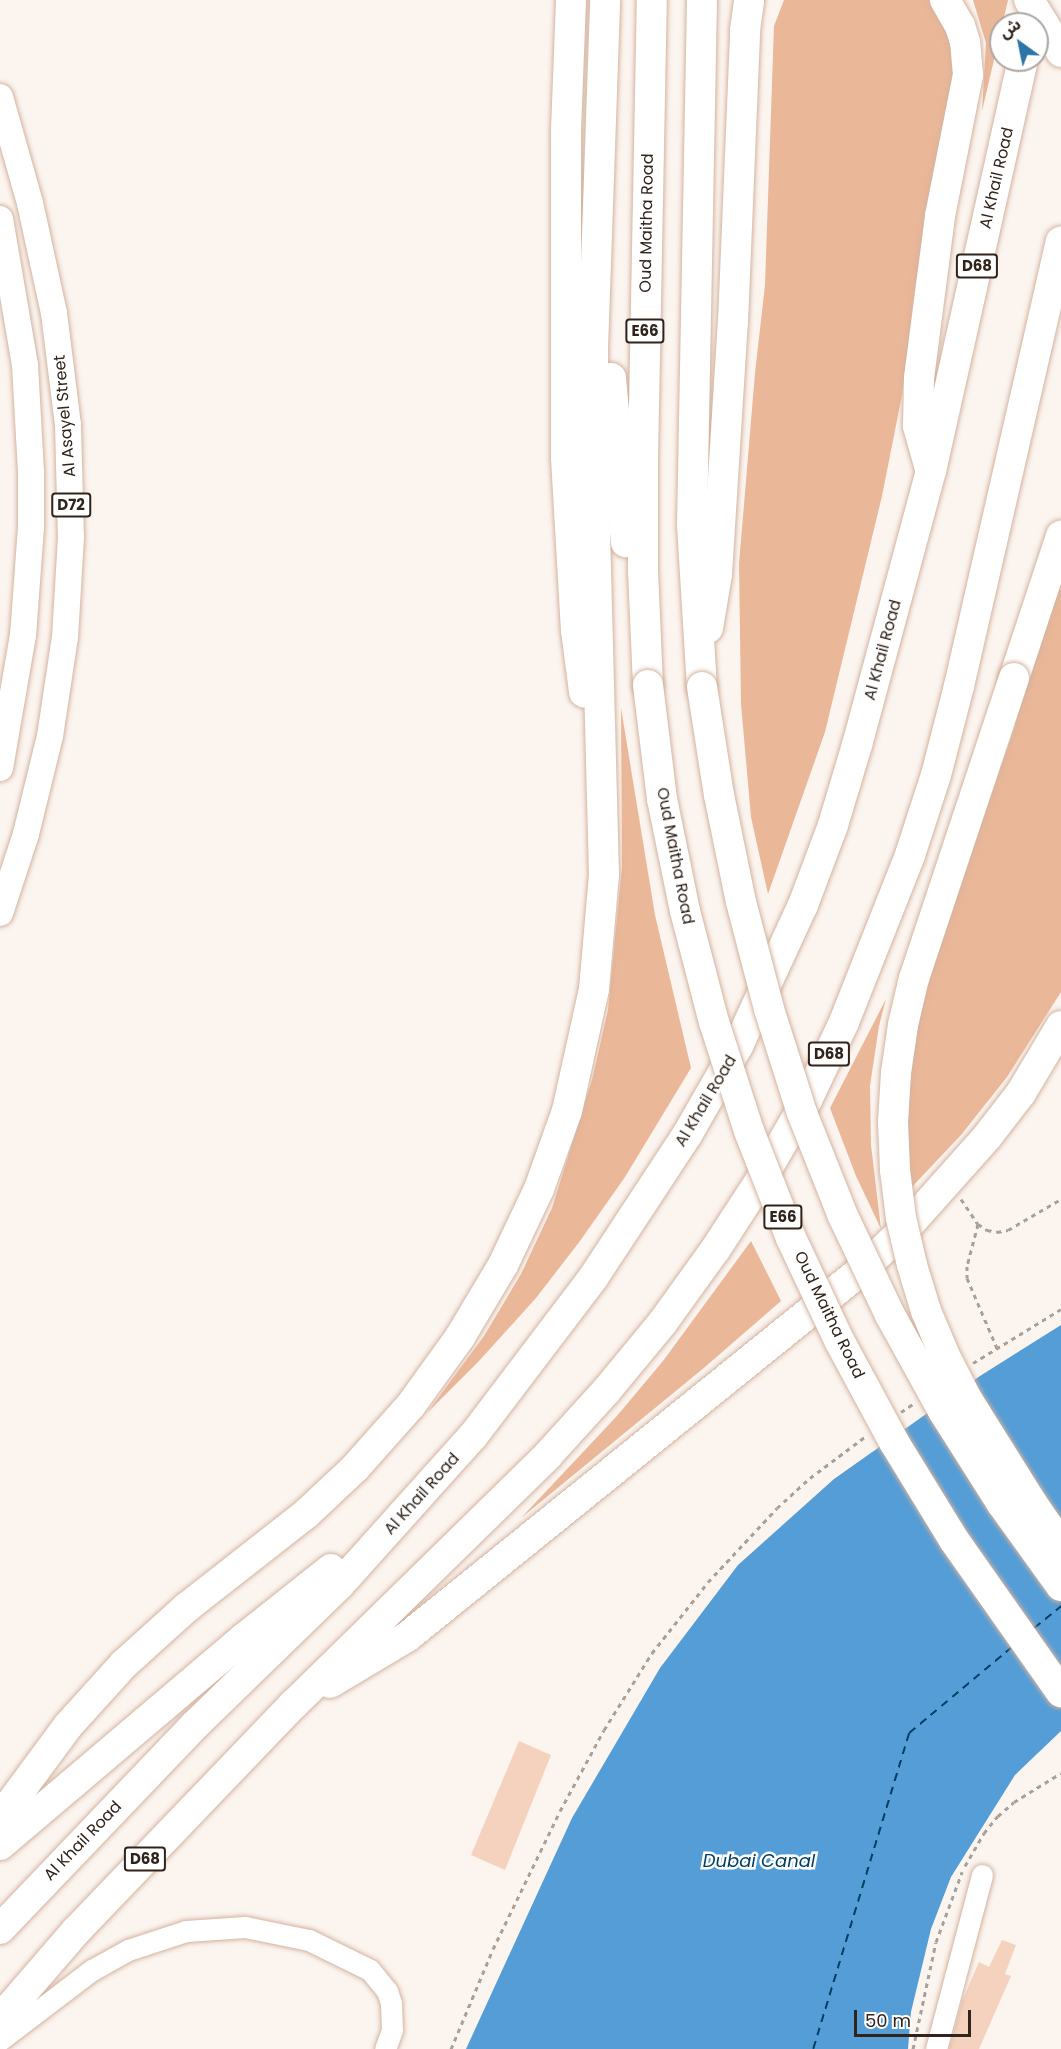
<!DOCTYPE html>
<html>
<head>
<meta charset="utf-8">
<style>
  body { margin:0 }
  #map { position:relative; width:1061px; height:2049px; overflow:hidden; background:#fbf4ef; font-family:Poppins,"Noto Sans Arabic",sans-serif }
  div>[style] { position:absolute }
  [style*='--x'] { left:calc(var(--x)*1px); top:calc(var(--y)*1px); width:calc(var(--w)*1px); rotate:calc(var(--a)*1deg) }
  .green>* { inset:0; background:#eab798 }
  .water>* { inset:0; background:#559dd6 }
  .ferry>* { height:1.5px; margin-top:-0.75px; transform-origin:0; background:repeating-linear-gradient(90deg,#023e63 0 8px,transparent 0 14px) }
  .building>* { inset:0; background:#f5d2bd }
  .path>* { height:3px; margin-top:-1.5px; transform-origin:0; background:repeating-linear-gradient(90deg,#a9a09a 0 4.5px,transparent 0 9px) }
  .roads { filter:drop-shadow(0 0 2px #d4b39f) drop-shadow(0 0 2px #d4b39f) }
  .minor>* { height:21px; margin:-10.5px; padding:0 10.5px; transform-origin:10.5px; border-radius:10.5px; background:#fff }
  .major>* { height:26px; margin:-13px; padding:0 13px; transform-origin:13px; border-radius:13px; background:#fff }
  .highway>* { height:30px; margin:-15px; padding:0 15px; transform-origin:15px; border-radius:15px; background:#fff }
  .bridges { filter:drop-shadow(0 0 2px #d4b39f) drop-shadow(0 0 2px #d4b39f) }
  .highway-bridge>* { height:30px; margin:-15px; padding:0 15px; transform-origin:15px; border-radius:15px; background:#fff }
  span { translate:-50% -50%; white-space:nowrap; text-align:center; line-height:1.15; -webkit-text-stroke:5px #fff; paint-order:stroke }
  .shield-label span { padding:2px 4px; background:#fff; border:2px solid; border-radius:4px; -webkit-text-stroke-width:0 }
  .shield-label { font-size:15px; color:#30231b; font-weight:700 }
  .street-label { font-size:16px; color:#30231b }
  .water-label { font-size:18px; color:#023e63; font-style:italic }
  .north { position:absolute; left:989px; top:12px; width:60px; height:60px; box-sizing:border-box; background:#fff; border:2px solid #aca7a4; border-radius:50%; rotate:327deg; font-size:16px; font-weight:700; line-height:24px; text-align:center; color:#30231b }
  .north::after { content:''; display:block; margin:auto; width:21px; height:27px; background:#2d74a8; clip-path:polygon(50% 0,100% 100%,50% 72%,0 100%) }
  .scale { position:absolute; left:854px; top:2010px; width:117px; height:27px; box-sizing:border-box; border:3px solid #30231b; border-top:0; padding-left:8px; font-size:18px; line-height:21px; white-space:nowrap; color:#30231b; -webkit-text-stroke:4px #fff; paint-order:stroke }
</style>
</head>
<body>
<div id="map">
  <div class="green">
    <i style="clip-path:polygon(784px 0,947px 0,959px 45px,916px 281px,902px 395px,882px 496px,825px 732px,768px 894px,751px 817px,741px 704px,739px 564px,755px 373px,765px 285px,774px 26px)"></i>
    <i style="clip-path:polygon(973px 0,1008px 0,982px 111px,986px 43px)"></i>
    <i style="clip-path:polygon(1061px 574px,1061px 992px,1007px 1077px,961px 1135px,909px 1190px,907px 1087px,924px 990px,1014px 729px,1038px 638px)"></i>
    <i style="clip-path:polygon(621px 708px,655px 915px,691px 1068px,625px 1177px,580px 1241px,536px 1298px,478px 1362px,427px 1413px,484px 1336px,521px 1274px,552px 1208px,592px 1080px,608px 1010px,622px 867px)"></i>
    <i style="clip-path:polygon(886px 999px,879px 1026px,870px 1086px,871px 1145px,881px 1229px,856px 1176px,830px 1108px)"></i>
    <i style="clip-path:polygon(751px 1241px,781px 1301px,705px 1367px,521px 1518px,616px 1417px,663px 1361px)"></i>
  </div>
  <div class="water">
    <i style="clip-path:polygon(1061px 1325px,1061px 1731px,1015px 1775px,951px 1877px,931px 1929px,911px 2012px,908px 2049px,466px 2049px,572px 1818px,660px 1668px,738px 1565px,834px 1479px,980px 1376px)"></i>
  </div>
  <div class="ferry">
    <i style="--x:1034;--y:1628;--w:35;--a:-39"></i>
    <i style="--x:813;--y:2049;--w:330;--a:-73.1"></i>
    <i style="--x:909;--y:1733;--w:134;--a:-39.9"></i>
  </div>
  <div class="building">
    <i style="clip-path:polygon(519px 1741px,551px 1755px,505px 1870px,471px 1855px)"></i>
    <i style="clip-path:polygon(1002px 1940px,1016px 1945px,1005px 1974px,1011px 1976px,979px 2049px,949px 2049px,962px 2001px,979px 1962px,989px 1967px)"></i>
  </div>
  <div class="path">
    <i style="--x:961;--y:1199;--w:30;--a:56"></i>
    <i style="--x:978;--y:1224;--w:11;--a:34"></i>
    <i style="--x:987;--y:1230;--w:10;--a:11"></i>
    <i style="--x:997;--y:1232;--w:11;--a:-10"></i>
    <i style="--x:1008;--y:1230;--w:61;--a:-30.3"></i>
    <i style="--x:978;--y:1224;--w:43;--a:104.7"></i>
    <i style="--x:967;--y:1266;--w:12;--a:90"></i>
    <i style="--x:967;--y:1278;--w:76;--a:66.8"></i>
    <i style="--x:973;--y:1363;--w:103;--a:-31.5"></i>
    <i style="--x:901;--y:1412;--w:14;--a:-34"></i>
    <i style="--x:965;--y:1866;--w:38;--a:-60"></i>
    <i style="--x:984;--y:1833;--w:22;--a:-51"></i>
    <i style="--x:998;--y:1816;--w:21;--a:-41"></i>
    <i style="--x:1014;--y:1802;--w:55;--a:-31.7"></i>
    <i style="--x:451;--y:2049;--w:108;--a:-67.2"></i>
    <i style="--x:493;--y:1949;--w:153;--a:-64.1"></i>
    <i style="--x:560;--y:1811;--w:92;--a:-61.5"></i>
    <i style="--x:604;--y:1730;--w:91;--a:-58.1"></i>
    <i style="--x:652;--y:1653;--w:90;--a:-51.7"></i>
    <i style="--x:708;--y:1582;--w:101;--a:-47"></i>
    <i style="--x:777;--y:1508;--w:45;--a:-42.3"></i>
    <i style="--x:810;--y:1478;--w:70;--a:-36.9"></i>
    <i style="--x:913;--y:2049;--w:109;--a:-77.9"></i>
    <i style="--x:936;--y:1942;--w:75;--a:-69.6"></i>
  </div>
  <div class="roads">
    <div class="minor">
      <i style="--x:0;--y:2040;--w:116;--a:-37.3"></i>
      <i style="--x:92;--y:1970;--w:41;--a:-29.1"></i>
      <i style="--x:128;--y:1950;--w:61;--a:-18.1"></i>
      <i style="--x:186;--y:1931;--w:59;--a:-3.9"></i>
      <i style="--x:245;--y:1927;--w:65;--a:11.5"></i>
      <i style="--x:309;--y:1940;--w:68;--a:26.2"></i>
      <i style="--x:370;--y:1970;--w:27;--a:51"></i>
      <i style="--x:387;--y:1991;--w:13;--a:72"></i>
      <i style="--x:391;--y:2003;--w:27;--a:88"></i>
      <i style="--x:392;--y:2030;--w:20;--a:110"></i>
      <i style="--x:936;--y:2049;--w:180;--a:-75.2"></i>
    </div>
    <div class="major">
      <i style="--x:0;--y:97;--w:110;--a:74.2"></i>
      <i style="--x:30;--y:203;--w:113;--a:77.7"></i>
      <i style="--x:54;--y:313;--w:113;--a:82.9"></i>
      <i style="--x:68;--y:425;--w:112;--a:88.5"></i>
      <i style="--x:71;--y:537;--w:100;--a:93.4"></i>
      <i style="--x:65;--y:637;--w:100;--a:98.6"></i>
      <i style="--x:50;--y:736;--w:101;--a:103.8"></i>
      <i style="--x:26;--y:834;--w:83;--a:108.2"></i>
      <i style="--x:0;--y:219;--w:148;--a:80.3"></i>
      <i style="--x:25;--y:365;--w:108;--a:86.8"></i>
      <i style="--x:31;--y:473;--w:54;--a:90"></i>
      <i style="--x:31;--y:527;--w:108;--a:94.2"></i>
      <i style="--x:23;--y:635;--w:135;--a:99.8"></i>
    </div>
    <div class="highway">
      <i style="--x:571;--y:0;--w:133;--a:92.2"></i>
      <i style="--x:566;--y:133;--w:325;--a:90"></i>
      <i style="--x:566;--y:458;--w:172;--a:86.7"></i>
      <i style="--x:576;--y:630;--w:63;--a:82.6"></i>
      <i style="--x:702;--y:0;--w:525;--a:91.09"></i>
      <i style="--x:692;--y:525;--w:162;--a:86.5"></i>
      <i style="--x:611;--y:378;--w:165;--a:84.8"></i>
      <i style="--x:930;--y:469;--w:45;--a:-105.6"></i>
      <i style="--x:918;--y:426;--w:48;--a:-88.8"></i>
      <i style="--x:919;--y:378;--w:163;--a:-82.6"></i>
      <i style="--x:940;--y:216;--w:144;--a:-78.8"></i>
      <i style="--x:968;--y:75;--w:33;--a:-95"></i>
      <i style="--x:965;--y:42;--w:17;--a:-107"></i>
      <i style="--x:960;--y:26;--w:30;--a:-120"></i>
      <i style="--x:708;--y:628;--w:55;--a:-80.5"></i>
      <i style="--x:717;--y:574;--w:253;--a:-86.4"></i>
      <i style="--x:733;--y:322;--w:292;--a:-87.6"></i>
      <i style="--x:745;--y:30;--w:30;--a:-82"></i>
      <i style="--x:1014;--y:678;--w:150;--a:-71.7"></i>
      <i style="--x:648;--y:685;--w:113;--a:-92.5"></i>
      <i style="--x:643;--y:572;--w:113;--a:-90"></i>
      <i style="--x:643;--y:459;--w:459;--a:-88.9"></i>
      <i style="--x:330;--y:1683;--w:90;--a:-30.9"></i>
      <i style="--x:407;--y:1637;--w:580;--a:-38.91"></i>
      <i style="--x:858;--y:1273;--w:64;--a:-43.1"></i>
      <i style="--x:905;--y:1229;--w:123;--a:-48.3"></i>
      <i style="--x:987;--y:1137;--w:56;--a:-52.3"></i>
      <i style="--x:1021;--y:1093;--w:78;--a:-59.2"></i>
      <i style="--x:0;--y:1818;--w:113;--a:-53.6"></i>
      <i style="--x:67;--y:1727;--w:85;--a:-47.9"></i>
      <i style="--x:124;--y:1664;--w:84;--a:-42.1"></i>
      <i style="--x:186;--y:1608;--w:152;--a:-38.1"></i>
      <i style="--x:306;--y:1514;--w:67;--a:-43.2"></i>
      <i style="--x:355;--y:1468;--w:84;--a:-48.4"></i>
      <i style="--x:411;--y:1405;--w:84;--a:-54.2"></i>
      <i style="--x:460;--y:1337;--w:84;--a:-59.2"></i>
      <i style="--x:503;--y:1265;--w:84;--a:-64.7"></i>
      <i style="--x:539;--y:1189;--w:83;--a:-70.3"></i>
      <i style="--x:567;--y:1111;--w:125;--a:-77.5"></i>
      <i style="--x:594;--y:989;--w:114;--a:-85"></i>
      <i style="--x:604;--y:875;--w:415;--a:-91.5"></i>
      <i style="--x:593;--y:460;--w:111;--a:-90"></i>
      <i style="--x:593;--y:349;--w:349;--a:-88"></i>
      <i style="--x:0;--y:1845;--w:320;--a:-40.3"></i>
      <i style="--x:244;--y:1638;--w:111;--a:-38.4"></i>
      <i style="--x:0;--y:1929;--w:282;--a:-46.3"></i>
      <i style="--x:195;--y:1725;--w:202;--a:-44.2"></i>
      <i style="--x:340;--y:1584;--w:199;--a:-48.1"></i>
      <i style="--x:473;--y:1436;--w:198;--a:-52.8"></i>
      <i style="--x:593;--y:1278;--w:171;--a:-56.7"></i>
      <i style="--x:687;--y:1135;--w:103;--a:-60.2"></i>
      <i style="--x:738;--y:1046;--w:155;--a:-65.3"></i>
      <i style="--x:803;--y:905;--w:85;--a:-69.4"></i>
      <i style="--x:833;--y:825;--w:84;--a:-73.3"></i>
      <i style="--x:857;--y:745;--w:284;--a:-74.9"></i>
      <i style="--x:931;--y:471;--w:421;--a:-77.4"></i>
      <i style="--x:0;--y:2019;--w:116;--a:-49.2"></i>
      <i style="--x:76;--y:1931;--w:315;--a:-46.2"></i>
      <i style="--x:294;--y:1704;--w:356;--a:-44.4"></i>
      <i style="--x:548;--y:1455;--w:88;--a:-47.8"></i>
      <i style="--x:607;--y:1390;--w:88;--a:-50.5"></i>
      <i style="--x:663;--y:1322;--w:89;--a:-54.2"></i>
      <i style="--x:715;--y:1250;--w:88;--a:-57"></i>
      <i style="--x:763;--y:1176;--w:88;--a:-59.9"></i>
      <i style="--x:807;--y:1100;--w:86;--a:-64.6"></i>
      <i style="--x:844;--y:1022;--w:180;--a:-68.4"></i>
      <i style="--x:910;--y:855;--w:84;--a:-72"></i>
      <i style="--x:936;--y:775;--w:92;--a:-75.5"></i>
      <i style="--x:959;--y:686;--w:456;--a:-77.1"></i>
    </div>
  </div>
  <div class="bridges">
    <div class="highway-bridge">
      <i style="--x:1029;--y:0;--w:61;--a:58.4"></i>
      <i style="--x:1014;--y:678;--w:316;--a:108.4"></i>
      <i style="--x:914;--y:978;--w:48;--a:103.2"></i>
      <i style="--x:903;--y:1025;--w:49;--a:98.3"></i>
      <i style="--x:896;--y:1073;--w:49;--a:93.5"></i>
      <i style="--x:893;--y:1122;--w:48;--a:87.6"></i>
      <i style="--x:895;--y:1170;--w:48;--a:82.9"></i>
      <i style="--x:901;--y:1218;--w:48;--a:76.8"></i>
      <i style="--x:912;--y:1265;--w:48;--a:73.1"></i>
      <i style="--x:926;--y:1311;--w:49;--a:67.1"></i>
      <i style="--x:945;--y:1356;--w:48;--a:62.9"></i>
      <i style="--x:967;--y:1399;--w:123;--a:58"></i>
      <i style="--x:1032;--y:1503;--w:51;--a:55.4"></i>
      <i style="--x:648;--y:685;--w:115;--a:83"></i>
      <i style="--x:662;--y:799;--w:114;--a:78.4"></i>
      <i style="--x:685;--y:911;--w:115;--a:75.4"></i>
      <i style="--x:714;--y:1022;--w:114;--a:72.2"></i>
      <i style="--x:749;--y:1131;--w:115;--a:68.6"></i>
      <i style="--x:791;--y:1238;--w:115;--a:64.8"></i>
      <i style="--x:840;--y:1342;--w:114;--a:61.6"></i>
      <i style="--x:894;--y:1442;--w:115;--a:58.5"></i>
      <i style="--x:954;--y:1540;--w:186;--a:54.9"></i>
      <i style="--x:702;--y:687;--w:109;--a:81.1"></i>
      <i style="--x:719;--y:795;--w:109;--a:78.4"></i>
      <i style="--x:741;--y:902;--w:111;--a:75.3"></i>
      <i style="--x:769;--y:1009;--w:109;--a:72.4"></i>
      <i style="--x:802;--y:1113;--w:111;--a:68.3"></i>
      <i style="--x:843;--y:1216;--w:110;--a:64.6"></i>
      <i style="--x:890;--y:1315;--w:110;--a:61.1"></i>
      <i style="--x:943;--y:1411;--w:110;--a:57.6"></i>
      <i style="--x:1002;--y:1504;--w:101;--a:54.3"></i>
    </div>
  </div>
  <div class="shield-label">
    <span style="left:977px;top:266px">D68</span>
    <span style="left:645px;top:331px">E66</span>
    <span style="left:71px;top:505px">D72</span>
    <span style="left:829px;top:1054px">D68</span>
    <span style="left:783px;top:1217px">E66</span>
    <span style="left:145px;top:1859px">D68</span>
  </div>
  <div class="street-label">
    <span style="left:997px;top:178px;rotate:-77deg">Al Khail Road</span>
    <span style="left:647px;top:223px;rotate:-89deg">Oud Maitha Road</span>
    <span style="left:65px;top:416px;rotate:-95deg">Al Asayel Street</span>
    <span style="left:883px;top:650px;rotate:-75deg">Al Khail Road</span>
    <span style="left:675px;top:856px;rotate:79deg">Oud Maitha Road</span>
    <span style="left:706px;top:1101px;rotate:-59deg">Al Khail Road</span>
    <span style="left:829px;top:1315px;rotate:64deg">Oud Maitha Road</span>
    <span style="left:422px;top:1494px;rotate:-48deg">Al Khail Road</span>
    <span style="left:83px;top:1841px;rotate:-46deg">Al Khail Road</span>
  </div>
  <div class="water-label">
    <span style="left:759px;top:1861px">Dubai Canal</span>
  </div>
  <div class="north">ش</div>
  <div class="scale">50 m</div>
</div>
</body>
</html>
